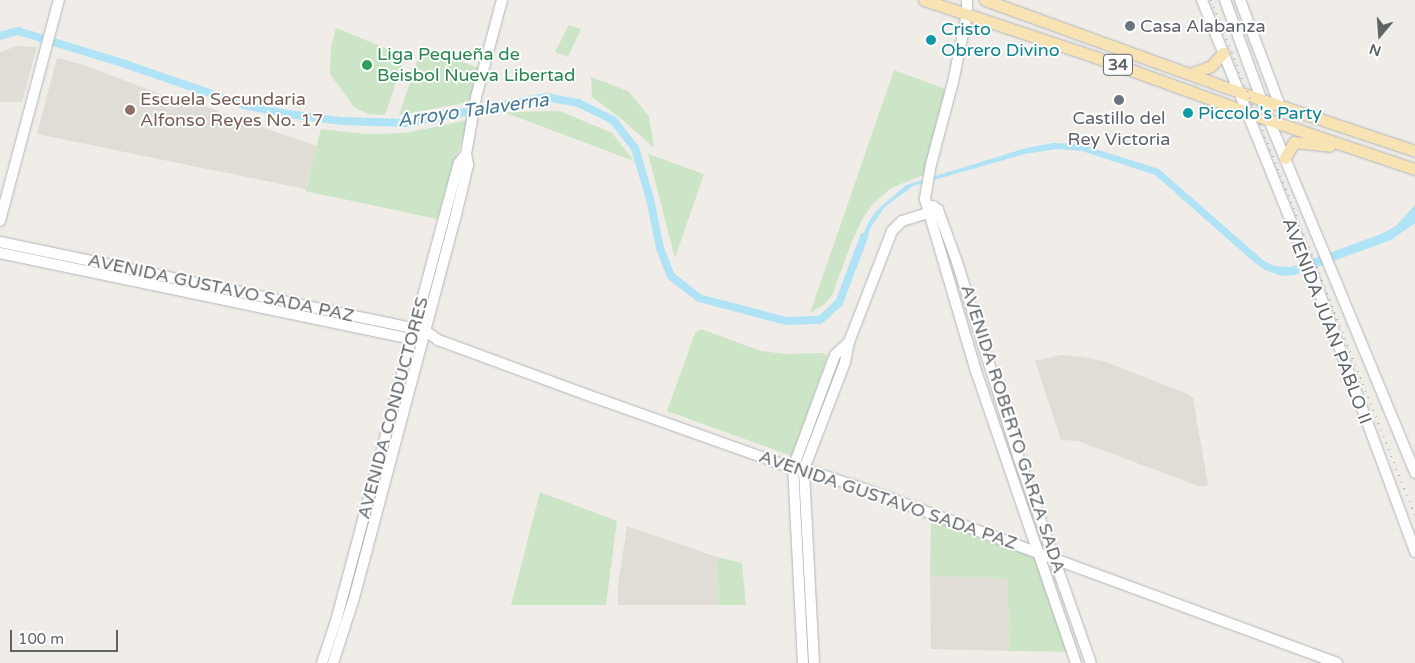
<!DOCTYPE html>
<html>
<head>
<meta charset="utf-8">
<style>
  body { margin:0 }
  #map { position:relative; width:1415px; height:663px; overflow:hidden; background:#f0ede8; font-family:"Varela Round",sans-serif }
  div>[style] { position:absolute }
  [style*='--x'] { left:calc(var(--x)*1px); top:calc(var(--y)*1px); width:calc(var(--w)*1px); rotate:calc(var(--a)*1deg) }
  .education>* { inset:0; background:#e0ddd6 }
  .green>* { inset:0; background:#cce5c7 }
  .water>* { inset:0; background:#b1e3f7 }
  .canal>* { height:8px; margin:-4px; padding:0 4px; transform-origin:4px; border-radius:4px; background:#b1e3f7 }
  .roads { filter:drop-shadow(0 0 1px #b2b6b9) drop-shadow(0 0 1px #b2b6b9) }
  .secondary>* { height:10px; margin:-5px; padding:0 5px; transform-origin:5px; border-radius:5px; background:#fff }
  .primary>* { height:11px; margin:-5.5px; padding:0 5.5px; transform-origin:5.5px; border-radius:5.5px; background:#f8e3b5 }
  .rail>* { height:2px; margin-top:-1px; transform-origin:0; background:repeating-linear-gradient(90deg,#b5b6b7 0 1px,transparent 0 7px) }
  .dots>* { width:14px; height:14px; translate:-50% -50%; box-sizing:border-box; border:2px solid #fff; border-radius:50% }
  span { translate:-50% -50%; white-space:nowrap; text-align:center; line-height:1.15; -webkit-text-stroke:4px #fff; paint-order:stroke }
  .shield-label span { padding:1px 4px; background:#fff; border:1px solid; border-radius:4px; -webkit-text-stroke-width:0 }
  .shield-label { font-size:16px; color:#5f6467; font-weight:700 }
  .worship-label { font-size:18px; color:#5b616d }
  .left { translate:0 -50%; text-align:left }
  .culture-label { font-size:18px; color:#0d838f }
  .leisure-label { font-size:18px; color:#27864d }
  .education-label { font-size:18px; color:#785e54 }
  .street-label { font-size:18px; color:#5f6467 }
  .water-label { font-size:19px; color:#477b98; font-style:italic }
  .north { position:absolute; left:1355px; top:10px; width:50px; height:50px; -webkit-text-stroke:4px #fff; paint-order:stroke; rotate:198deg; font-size:14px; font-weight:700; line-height:20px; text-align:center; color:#5f6467 }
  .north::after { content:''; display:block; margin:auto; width:18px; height:22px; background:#5f6467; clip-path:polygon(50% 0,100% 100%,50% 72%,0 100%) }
  .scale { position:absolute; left:10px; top:630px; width:108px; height:22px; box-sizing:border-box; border:2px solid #5f6467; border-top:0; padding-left:6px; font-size:15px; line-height:18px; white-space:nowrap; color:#5f6467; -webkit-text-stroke:4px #fff; paint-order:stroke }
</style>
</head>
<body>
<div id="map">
  <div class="education">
    <i style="clip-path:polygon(17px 46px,37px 47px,22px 102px,0 102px,0 52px)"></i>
    <i style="clip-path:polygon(57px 58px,84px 65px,176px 100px,178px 95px,242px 121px,317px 146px,305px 189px,37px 134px)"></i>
    <i style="clip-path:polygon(1062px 355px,1083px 357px,1103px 361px,1188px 394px,1193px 398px,1208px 485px,1201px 487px,1078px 441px,1061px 440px,1035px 361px)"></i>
    <i style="clip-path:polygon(627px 526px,717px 557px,718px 605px,618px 605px,618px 585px)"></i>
    <i style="clip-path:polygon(930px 576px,1007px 578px,1010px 651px,931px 649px)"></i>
  </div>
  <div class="green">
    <i style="clip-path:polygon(569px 25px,581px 29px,568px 57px,555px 52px)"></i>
    <i style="clip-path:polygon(336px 28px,405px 56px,385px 115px,368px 114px,354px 107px,330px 74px,331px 46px)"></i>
    <i style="clip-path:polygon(422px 47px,479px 68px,470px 102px,399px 115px)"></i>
    <i style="clip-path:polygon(894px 70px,945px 89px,926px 174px,891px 188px,873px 204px,863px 218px,853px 239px,832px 295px,825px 304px,810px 313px)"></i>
    <i style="clip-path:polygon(591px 77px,628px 91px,649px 116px,654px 148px,623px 120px,592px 97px)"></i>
    <i style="clip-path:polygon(560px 111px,612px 133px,634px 161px,503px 112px)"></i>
    <i style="clip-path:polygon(468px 120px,437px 219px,305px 191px,321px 129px,366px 134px,405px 133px)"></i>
    <i style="clip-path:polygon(648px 154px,704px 174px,675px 258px)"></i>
    <i style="clip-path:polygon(701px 329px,761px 351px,786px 354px,823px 353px,826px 355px,827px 358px,792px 456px,667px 411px,695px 333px)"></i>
    <i style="clip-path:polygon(540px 492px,617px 521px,606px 605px,511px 605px)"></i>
    <i style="clip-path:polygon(931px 518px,1038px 559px,1068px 652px,1010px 651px,1007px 578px,930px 576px)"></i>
    <i style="clip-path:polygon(717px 557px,742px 563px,746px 605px,718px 605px)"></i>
  </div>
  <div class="water">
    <i style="clip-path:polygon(1053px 143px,1080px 144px,1159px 169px,1263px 260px,1274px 266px,1291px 267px,1381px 234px,1396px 226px,1415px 205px,1415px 223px,1391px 240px,1295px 275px,1282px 276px,1265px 270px,1255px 263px,1155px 175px,1082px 151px,1056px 149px,1025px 154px,913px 186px,885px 207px,872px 225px,864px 246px,859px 244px,868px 223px,875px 212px,906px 185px,1026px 148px)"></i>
  </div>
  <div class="canal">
    <i style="--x:0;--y:36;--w:19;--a:-16"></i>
    <i style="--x:18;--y:31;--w:112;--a:17.1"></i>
    <i style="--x:125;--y:64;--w:126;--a:19"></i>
    <i style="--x:244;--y:105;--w:38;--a:12"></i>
    <i style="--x:281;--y:113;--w:62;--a:7.5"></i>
    <i style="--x:342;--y:121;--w:64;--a:1.8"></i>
    <i style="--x:406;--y:123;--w:141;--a:-10.6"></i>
    <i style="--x:545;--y:97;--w:34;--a:10"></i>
    <i style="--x:578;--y:103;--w:39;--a:26"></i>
    <i style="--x:613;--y:120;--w:36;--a:52"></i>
    <i style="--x:635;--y:148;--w:53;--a:73.6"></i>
    <i style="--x:650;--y:199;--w:50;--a:78.5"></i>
    <i style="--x:660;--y:248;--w:30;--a:69"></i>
    <i style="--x:671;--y:276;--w:36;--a:38"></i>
    <i style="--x:699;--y:298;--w:90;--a:14.8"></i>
    <i style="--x:786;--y:321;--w:34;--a:-2"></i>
    <i style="--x:820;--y:320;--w:25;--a:-42"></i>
    <i style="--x:839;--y:303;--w:71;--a:-69.3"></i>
  </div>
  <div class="roads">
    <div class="secondary">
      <i style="--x:967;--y:0;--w:14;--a:90"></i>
      <i style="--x:967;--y:14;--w:69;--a:101.6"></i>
      <i style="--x:953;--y:82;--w:85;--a:105"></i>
      <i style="--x:931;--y:164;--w:36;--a:100"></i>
      <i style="--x:925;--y:199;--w:183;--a:73.5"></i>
      <i style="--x:977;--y:374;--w:305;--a:71.1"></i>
      <i style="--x:1202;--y:0;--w:303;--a:68.1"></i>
      <i style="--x:1315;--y:281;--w:289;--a:69.7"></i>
      <i style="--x:1225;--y:0;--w:128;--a:69.9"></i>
      <i style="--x:1269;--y:120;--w:382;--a:67.5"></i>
      <i style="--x:1240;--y:0;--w:113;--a:69.3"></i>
      <i style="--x:933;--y:206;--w:6;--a:39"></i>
      <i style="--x:938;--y:210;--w:55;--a:69.9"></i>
      <i style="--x:957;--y:262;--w:203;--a:72.5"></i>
      <i style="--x:1018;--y:456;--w:219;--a:70.6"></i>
      <i style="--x:0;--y:221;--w:229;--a:-75.1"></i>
      <i style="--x:0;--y:242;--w:435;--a:11.8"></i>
      <i style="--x:426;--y:331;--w:15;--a:37"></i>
      <i style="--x:438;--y:340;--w:168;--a:20.2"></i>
      <i style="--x:596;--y:398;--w:209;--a:19.6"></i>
      <i style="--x:793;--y:468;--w:11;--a:5"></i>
      <i style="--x:804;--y:469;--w:66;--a:18.4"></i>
      <i style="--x:867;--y:490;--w:501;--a:20.21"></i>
      <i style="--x:0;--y:253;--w:426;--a:11.8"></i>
      <i style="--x:322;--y:663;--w:44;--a:-71.6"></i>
      <i style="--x:336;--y:621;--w:474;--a:-75"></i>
      <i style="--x:459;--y:163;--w:11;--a:-52"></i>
      <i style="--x:333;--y:663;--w:68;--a:-72.1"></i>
      <i style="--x:354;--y:598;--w:392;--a:-75.1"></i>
      <i style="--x:455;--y:219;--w:56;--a:-76.5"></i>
      <i style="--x:468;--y:165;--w:11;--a:-100"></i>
      <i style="--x:466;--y:154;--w:58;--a:-80"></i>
      <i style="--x:476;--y:97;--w:100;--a:-75"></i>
      <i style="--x:803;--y:663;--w:195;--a:-92.9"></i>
      <i style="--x:793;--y:468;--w:121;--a:-69.6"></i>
      <i style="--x:835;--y:355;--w:19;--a:-43"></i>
      <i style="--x:814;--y:663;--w:194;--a:-93"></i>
      <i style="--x:804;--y:469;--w:115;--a:-69"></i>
      <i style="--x:845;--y:362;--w:20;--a:-79"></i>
      <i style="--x:849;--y:342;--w:119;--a:-68.8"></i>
      <i style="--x:892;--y:231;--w:14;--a:-45"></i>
      <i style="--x:902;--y:221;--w:38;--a:-17"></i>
    </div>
    <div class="primary">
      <i style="--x:924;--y:0;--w:180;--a:18.4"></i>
      <i style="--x:1095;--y:57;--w:185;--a:19.9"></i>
      <i style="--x:1269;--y:120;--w:154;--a:18.6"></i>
      <i style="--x:985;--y:0;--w:280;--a:19.9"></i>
      <i style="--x:1248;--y:95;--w:176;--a:18.5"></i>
      <i style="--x:1193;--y:73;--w:19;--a:-21"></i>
      <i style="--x:1211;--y:66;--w:18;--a:-47"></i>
      <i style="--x:1285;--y:158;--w:18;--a:-61"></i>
      <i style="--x:1294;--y:142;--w:36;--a:6"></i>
    </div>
  </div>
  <div class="rail">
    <i style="--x:1211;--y:0;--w:555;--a:68.43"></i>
  </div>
  <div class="dots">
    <i style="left:1130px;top:26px;background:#6b7280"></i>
    <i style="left:931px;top:40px;background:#0f9aa8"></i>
    <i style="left:367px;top:65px;background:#2e9e5b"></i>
    <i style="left:1119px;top:100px;background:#6b7280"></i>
    <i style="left:130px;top:110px;background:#8d6e63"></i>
    <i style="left:1188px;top:113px;background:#0f9aa8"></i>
  </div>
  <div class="shield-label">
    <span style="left:1118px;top:65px">34</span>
  </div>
  <div class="worship-label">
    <span class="left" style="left:1140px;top:26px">Casa Alabanza</span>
    <span style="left:1119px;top:129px">Castillo del<br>Rey Victoria</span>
  </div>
  <div class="culture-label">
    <span class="left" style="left:941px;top:40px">Cristo<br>Obrero Divino</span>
    <span class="left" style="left:1198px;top:113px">Piccolo's Party</span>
  </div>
  <div class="leisure-label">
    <span class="left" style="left:377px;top:65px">Liga Pequeña de<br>Beisbol Nueva Libertad</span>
  </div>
  <div class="education-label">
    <span class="left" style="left:140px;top:110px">Escuela Secundaria<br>Alfonso Reyes No. 17</span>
  </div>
  <div class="street-label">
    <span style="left:221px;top:288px;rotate:12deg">AVENIDA GUSTAVO SADA PAZ</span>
    <span style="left:1327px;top:321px;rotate:69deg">AVENIDA JUAN PABLO II</span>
    <span style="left:393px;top:408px;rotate:-75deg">AVENIDA CONDUCTORES</span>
    <span style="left:1013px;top:429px;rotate:72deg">AVENIDA ROBERTO GARZA SADA</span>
    <span style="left:888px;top:500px;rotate:19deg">AVENIDA GUSTAVO SADA PAZ</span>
  </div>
  <div class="water-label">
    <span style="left:473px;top:111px;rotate:-8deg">Arroyo Talaverna</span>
  </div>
  <div class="north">N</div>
  <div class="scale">100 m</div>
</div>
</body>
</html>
